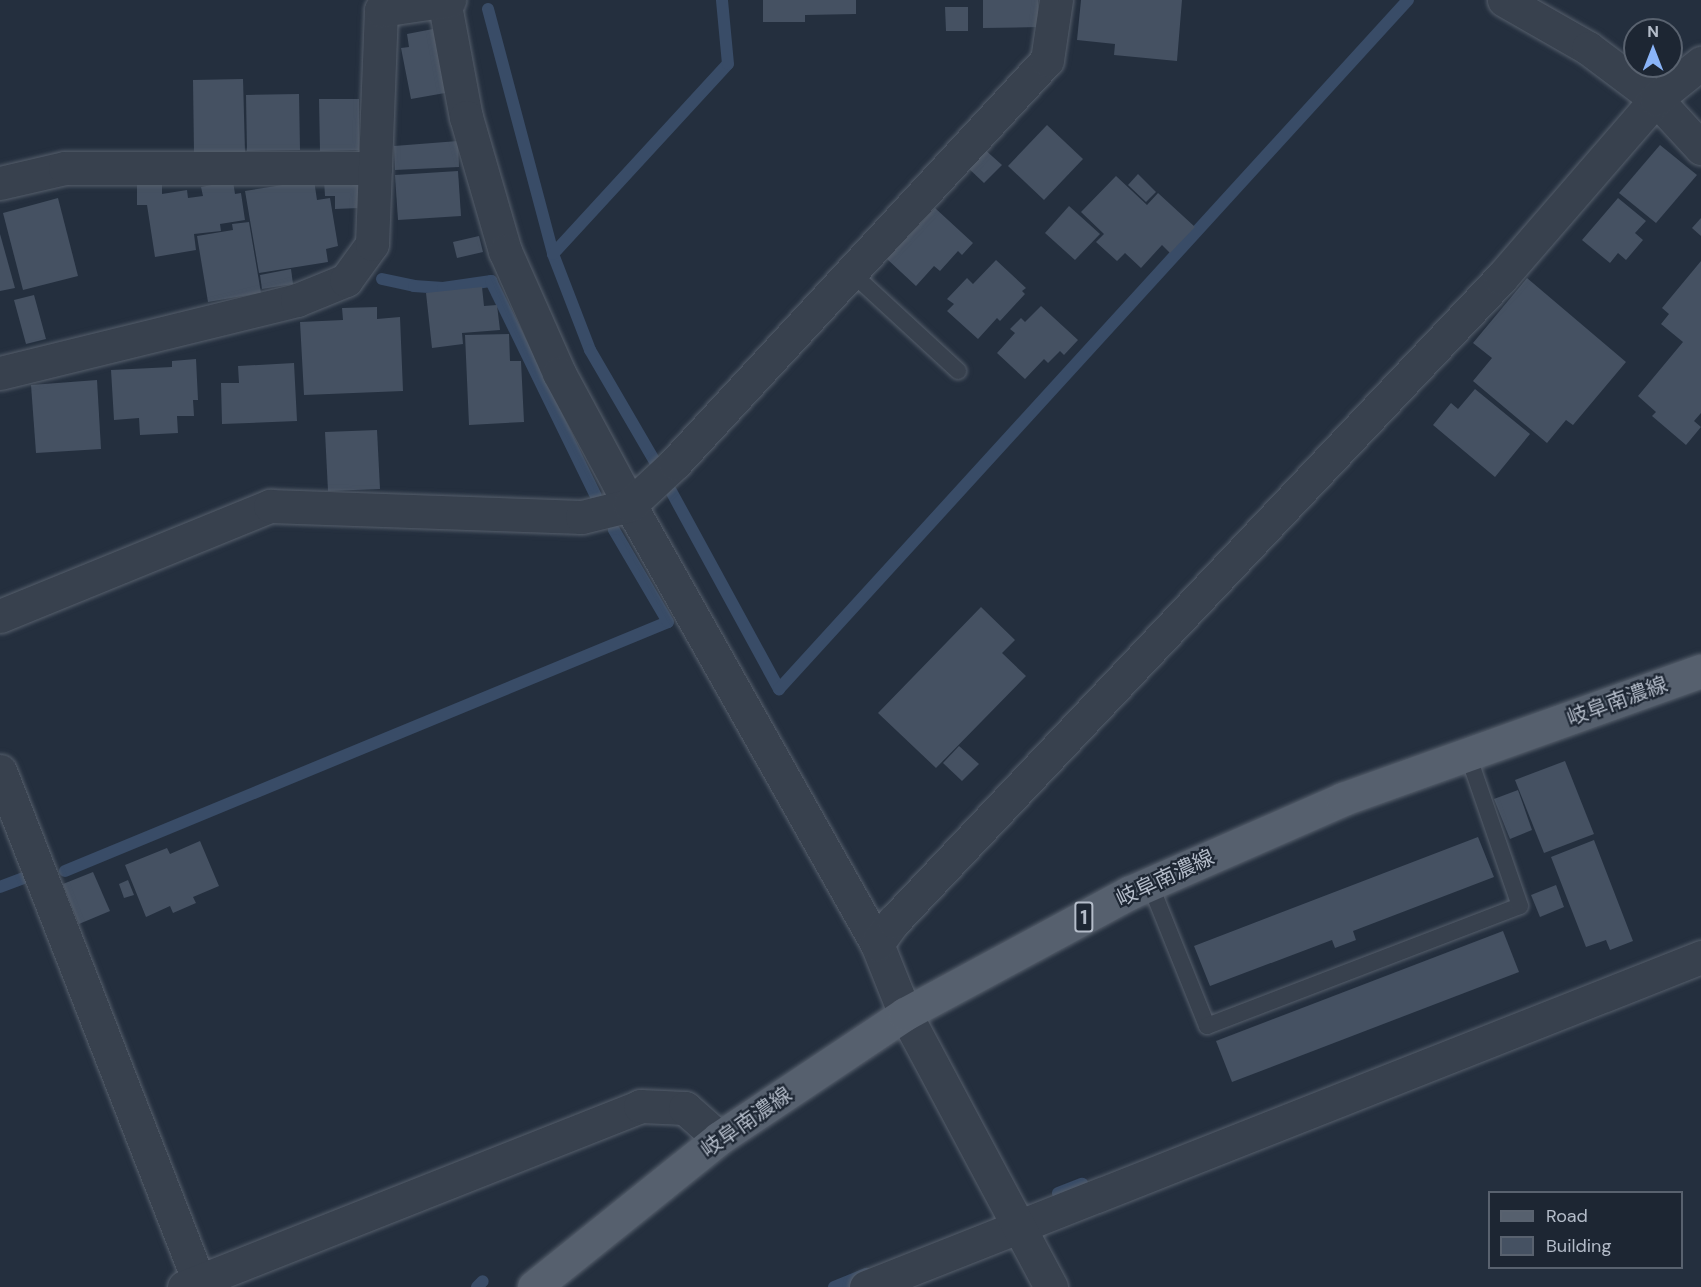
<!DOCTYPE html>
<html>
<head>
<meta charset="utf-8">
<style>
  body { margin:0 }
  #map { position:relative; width:1701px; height:1287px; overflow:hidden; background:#242f3e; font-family:"DM Sans","Noto Sans JP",sans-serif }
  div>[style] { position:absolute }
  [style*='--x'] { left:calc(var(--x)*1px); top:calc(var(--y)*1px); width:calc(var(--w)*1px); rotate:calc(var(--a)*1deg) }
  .stream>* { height:12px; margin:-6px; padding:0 6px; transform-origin:6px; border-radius:6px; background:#394c67 }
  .building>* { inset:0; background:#455162 }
  .roads { filter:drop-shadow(0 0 2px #565f6c) drop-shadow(0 0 2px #565f6c) }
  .lane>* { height:16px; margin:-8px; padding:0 8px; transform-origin:8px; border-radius:8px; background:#38414e }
  .street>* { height:33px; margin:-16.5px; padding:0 16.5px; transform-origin:16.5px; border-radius:16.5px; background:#38414e }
  .primary>* { height:33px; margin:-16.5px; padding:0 16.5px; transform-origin:16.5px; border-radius:16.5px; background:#56606e }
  span { translate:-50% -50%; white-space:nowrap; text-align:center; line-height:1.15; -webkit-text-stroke:4.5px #1d2633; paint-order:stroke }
  .shield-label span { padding:2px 4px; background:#1d2633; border:2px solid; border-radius:4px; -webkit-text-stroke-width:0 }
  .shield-label { font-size:20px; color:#b4bcc9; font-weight:700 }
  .street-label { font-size:21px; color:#b4bcc9 }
  .legend { position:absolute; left:1488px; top:1191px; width:195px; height:78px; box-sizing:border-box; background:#1d2633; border:2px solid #59626f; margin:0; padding:8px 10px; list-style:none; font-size:18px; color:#b4bcc9 }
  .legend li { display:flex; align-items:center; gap:12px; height:30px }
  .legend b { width:30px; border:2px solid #59626f }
  .north { position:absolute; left:1623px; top:18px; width:60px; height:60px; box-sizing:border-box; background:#1d2633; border:2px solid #59626f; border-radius:50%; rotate:0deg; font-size:16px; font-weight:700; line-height:24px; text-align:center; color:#b4bcc9 }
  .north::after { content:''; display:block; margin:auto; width:21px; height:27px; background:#8ab4f8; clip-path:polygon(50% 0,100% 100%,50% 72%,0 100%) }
</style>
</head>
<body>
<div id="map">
  <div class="stream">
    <i style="--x:488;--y:9;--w:253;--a:75.1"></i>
    <i style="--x:553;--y:254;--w:103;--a:68.9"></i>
    <i style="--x:590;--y:350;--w:133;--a:59.8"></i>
    <i style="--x:553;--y:254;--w:258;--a:-47.4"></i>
    <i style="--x:728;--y:64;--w:64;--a:-95.4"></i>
    <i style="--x:382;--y:279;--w:33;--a:12"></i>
    <i style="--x:414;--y:286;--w:29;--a:4"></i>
    <i style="--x:443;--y:288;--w:49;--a:-8.3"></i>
    <i style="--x:491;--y:281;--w:239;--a:64"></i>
    <i style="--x:671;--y:491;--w:226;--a:61.4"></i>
    <i style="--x:779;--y:689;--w:933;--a:-47.61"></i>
    <i style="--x:65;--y:871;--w:652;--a:-22.44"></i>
    <i style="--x:668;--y:622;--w:107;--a:-120.4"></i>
    <i style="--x:0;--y:887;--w:25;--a:-21"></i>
    <i style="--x:1058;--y:1193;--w:26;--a:-21"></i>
    <i style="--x:477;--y:1287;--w:8;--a:-45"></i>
    <i style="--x:834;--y:1287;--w:35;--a:-22"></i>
  </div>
  <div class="building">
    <i style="clip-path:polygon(763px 0,856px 0,856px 14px,805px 15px,805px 22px,763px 22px)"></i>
    <i style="clip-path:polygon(983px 0,1038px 0,1039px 27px,983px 28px)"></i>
    <i style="clip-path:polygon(1081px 0,1182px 0,1177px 61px,1114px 55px,1115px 44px,1077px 40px)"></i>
    <i style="clip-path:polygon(945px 7px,968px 7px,968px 31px,946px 31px)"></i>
    <i style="clip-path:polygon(433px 29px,445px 93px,411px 99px,401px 48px,409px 47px,407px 34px)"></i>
    <i style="clip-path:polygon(243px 79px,245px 152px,194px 153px,193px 80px)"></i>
    <i style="clip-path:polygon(299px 94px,300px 150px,247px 151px,246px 95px)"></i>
    <i style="clip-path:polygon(319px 99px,359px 99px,359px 150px,320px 151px)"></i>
    <i style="clip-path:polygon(1047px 125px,1083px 159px,1044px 200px,1008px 166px)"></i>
    <i style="clip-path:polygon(458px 141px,459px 167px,395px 170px,394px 146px)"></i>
    <i style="clip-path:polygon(1660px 145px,1697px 175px,1656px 223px,1619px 193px)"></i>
    <i style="clip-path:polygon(983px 148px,1002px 165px,984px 183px,966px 166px)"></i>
    <i style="clip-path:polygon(458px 171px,461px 216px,398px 220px,395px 175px)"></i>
    <i style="clip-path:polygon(1138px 174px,1156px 192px,1146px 202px,1128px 185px)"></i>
    <i style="clip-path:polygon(1116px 176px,1147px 205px,1158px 193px,1195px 227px,1170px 253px,1162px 245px,1141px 268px,1125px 253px,1117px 261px,1096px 242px,1104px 234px,1081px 212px)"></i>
    <i style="clip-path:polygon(137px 178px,162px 178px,162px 194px,187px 190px,188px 198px,203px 196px,201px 187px,233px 181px,235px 194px,241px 193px,245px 220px,220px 224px,221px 231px,194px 234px,196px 250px,155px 257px,147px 205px,137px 205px)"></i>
    <i style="clip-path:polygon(358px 179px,359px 208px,335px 209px,335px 196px,325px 196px,324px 180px)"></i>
    <i style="clip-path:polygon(314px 180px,317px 200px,330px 198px,338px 246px,326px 249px,328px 262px,259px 273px,245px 191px)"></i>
    <i style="clip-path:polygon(58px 198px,78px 276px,23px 290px,3px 213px)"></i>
    <i style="clip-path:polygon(1618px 198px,1646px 221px,1635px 233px,1643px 240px,1626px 260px,1618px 253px,1610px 263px,1582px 240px)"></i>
    <i style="clip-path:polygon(1069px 206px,1100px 234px,1075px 260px,1045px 233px)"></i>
    <i style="clip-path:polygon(935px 208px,973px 243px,962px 255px,958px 251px,940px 271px,934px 266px,916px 286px,887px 259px)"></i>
    <i style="clip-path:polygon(1701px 218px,1701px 236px,1692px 228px)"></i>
    <i style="clip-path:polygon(249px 222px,261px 293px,208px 302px,197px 236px,233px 230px,232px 224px)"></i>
    <i style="clip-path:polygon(0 234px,15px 288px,0 291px)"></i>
    <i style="clip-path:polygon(479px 236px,483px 252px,457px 258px,453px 242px)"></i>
    <i style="clip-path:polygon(996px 260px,1026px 288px,1022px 291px,1025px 294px,1000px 321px,997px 318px,978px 339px,947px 311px,954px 304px,947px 299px,967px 278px,973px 284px)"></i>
    <i style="clip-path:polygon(1701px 261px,1701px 413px,1694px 421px,1701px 427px,1686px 445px,1652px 416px,1656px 412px,1638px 396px,1683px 342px,1661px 324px,1669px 314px,1662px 308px)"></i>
    <i style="clip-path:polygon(291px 269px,293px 284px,262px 289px,260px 275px)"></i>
    <i style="clip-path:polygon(1527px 278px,1626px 362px,1573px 425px,1566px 420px,1547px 443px,1473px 381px,1492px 358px,1473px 343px)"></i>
    <i style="clip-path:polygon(482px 287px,484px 306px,497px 305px,500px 330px,462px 333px,463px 344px,432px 348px,426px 293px)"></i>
    <i style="clip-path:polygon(34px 295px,46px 339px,26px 344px,14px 300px)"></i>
    <i style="clip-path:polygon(1041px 306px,1078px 340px,1064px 355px,1060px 351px,1048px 363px,1044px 359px,1025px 379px,997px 353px,1015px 333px,1010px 329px,1021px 318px,1025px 322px)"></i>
    <i style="clip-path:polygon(377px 307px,377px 319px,400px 317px,403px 391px,304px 395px,300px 322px,343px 320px,342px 308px)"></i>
    <i style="clip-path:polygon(509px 334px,510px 361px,521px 361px,524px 422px,469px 425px,465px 335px)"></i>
    <i style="clip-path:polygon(196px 359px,198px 400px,193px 400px,194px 416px,177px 416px,178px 433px,140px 435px,139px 418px,114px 420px,111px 370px,172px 367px,172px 361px)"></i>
    <i style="clip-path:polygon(294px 363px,297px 421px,222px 424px,221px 383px,239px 383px,238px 366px)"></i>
    <i style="clip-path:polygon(97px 380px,101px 449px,36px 453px,31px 385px)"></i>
    <i style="clip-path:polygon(1475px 389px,1530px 434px,1495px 477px,1433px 425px,1451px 403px,1458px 409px)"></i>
    <i style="clip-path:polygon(377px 430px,380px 489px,328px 491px,325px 432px)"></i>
    <i style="clip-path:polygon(981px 607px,1015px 640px,1002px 653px,1026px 676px,936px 768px,878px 713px)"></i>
    <i style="clip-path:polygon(959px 746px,979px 764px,962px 781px,943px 763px)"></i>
    <i style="clip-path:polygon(1565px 761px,1594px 834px,1544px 853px,1515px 780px)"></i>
    <i style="clip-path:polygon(1518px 790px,1532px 830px,1510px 839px,1494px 799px)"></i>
    <i style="clip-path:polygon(1478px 837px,1494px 877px,1353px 931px,1356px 940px,1335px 948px,1332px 940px,1210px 986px,1194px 946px)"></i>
    <i style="clip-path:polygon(1594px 840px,1633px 941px,1610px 950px,1606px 940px,1586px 947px,1551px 857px)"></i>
    <i style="clip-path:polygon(200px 841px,219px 886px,193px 897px,196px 903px,173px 913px,170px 906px,146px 917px,125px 865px,167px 848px,170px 854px)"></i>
    <i style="clip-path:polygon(93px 872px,110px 911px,79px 924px,63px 884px)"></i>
    <i style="clip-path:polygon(128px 880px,134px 895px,124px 898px,119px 884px)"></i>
    <i style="clip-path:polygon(1556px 885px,1564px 907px,1540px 917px,1531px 895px)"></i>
    <i style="clip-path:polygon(1503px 931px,1519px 972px,1232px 1082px,1216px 1041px)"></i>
  </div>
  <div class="roads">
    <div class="lane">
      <i style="--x:853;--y:274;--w:143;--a:42.7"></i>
      <i style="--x:1150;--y:884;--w:153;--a:68.1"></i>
      <i style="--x:1207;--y:1026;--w:335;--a:-21"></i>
      <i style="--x:1520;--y:906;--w:160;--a:-109"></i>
    </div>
    <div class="street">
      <i style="--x:444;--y:0;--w:119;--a:79.4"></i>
      <i style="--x:466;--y:117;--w:140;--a:73.8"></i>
      <i style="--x:505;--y:251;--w:133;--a:66.1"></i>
      <i style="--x:559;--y:373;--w:150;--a:61.7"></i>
      <i style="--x:630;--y:505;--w:504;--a:60.64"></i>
      <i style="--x:1504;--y:0;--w:97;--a:29.7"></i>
      <i style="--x:1588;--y:48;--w:85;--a:36.9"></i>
      <i style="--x:1656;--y:99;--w:67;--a:47.4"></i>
      <i style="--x:0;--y:183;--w:67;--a:-13"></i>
      <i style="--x:65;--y:168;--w:310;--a:0"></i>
      <i style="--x:0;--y:373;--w:306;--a:-13.8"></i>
      <i style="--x:297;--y:300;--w:53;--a:-22.2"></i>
      <i style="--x:346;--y:280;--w:44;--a:-54.2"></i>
      <i style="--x:372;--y:244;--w:234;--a:-87.8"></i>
      <i style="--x:381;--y:10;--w:69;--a:-8.4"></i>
      <i style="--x:0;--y:616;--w:292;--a:-22.2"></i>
      <i style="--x:270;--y:506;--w:312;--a:2"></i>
      <i style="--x:582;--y:517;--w:49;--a:-14"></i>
      <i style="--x:630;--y:505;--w:62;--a:-43"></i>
      <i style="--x:675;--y:463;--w:548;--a:-47.29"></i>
      <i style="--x:1047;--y:60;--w:61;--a:-81.5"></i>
      <i style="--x:0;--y:771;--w:554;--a:68.72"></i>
      <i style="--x:184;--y:1287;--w:491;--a:-21.6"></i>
      <i style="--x:640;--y:1106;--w:45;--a:2.5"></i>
      <i style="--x:685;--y:1108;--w:45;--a:41.4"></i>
      <i style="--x:866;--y:1287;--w:898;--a:-21.56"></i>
      <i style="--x:1051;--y:1287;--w:310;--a:-118.1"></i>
      <i style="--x:905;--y:1014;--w:75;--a:-111.8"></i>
      <i style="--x:877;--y:944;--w:29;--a:-54"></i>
      <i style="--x:894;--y:921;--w:884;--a:-46.65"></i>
      <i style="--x:1501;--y:278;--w:237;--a:-49.1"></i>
      <i style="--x:1656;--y:99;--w:58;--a:-38.7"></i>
    </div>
    <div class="primary">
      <i style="--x:534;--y:1287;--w:238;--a:-38.8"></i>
      <i style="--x:719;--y:1138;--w:224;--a:-33.7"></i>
      <i style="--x:905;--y:1014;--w:255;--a:-28.4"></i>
      <i style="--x:1129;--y:893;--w:234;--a:-23.7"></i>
      <i style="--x:1343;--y:799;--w:380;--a:-19.7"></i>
    </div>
  </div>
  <div class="shield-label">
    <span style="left:1084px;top:917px">1</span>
  </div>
  <div class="street-label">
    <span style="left:1617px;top:701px;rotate:-20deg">岐阜南濃線</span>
    <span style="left:1165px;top:878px;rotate:-25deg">岐阜南濃線</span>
    <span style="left:746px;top:1122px;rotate:-35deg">岐阜南濃線</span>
  </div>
  <ul class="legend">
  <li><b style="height:8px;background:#56606e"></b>Road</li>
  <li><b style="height:16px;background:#455162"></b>Building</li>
  </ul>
  <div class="north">N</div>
</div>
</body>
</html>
